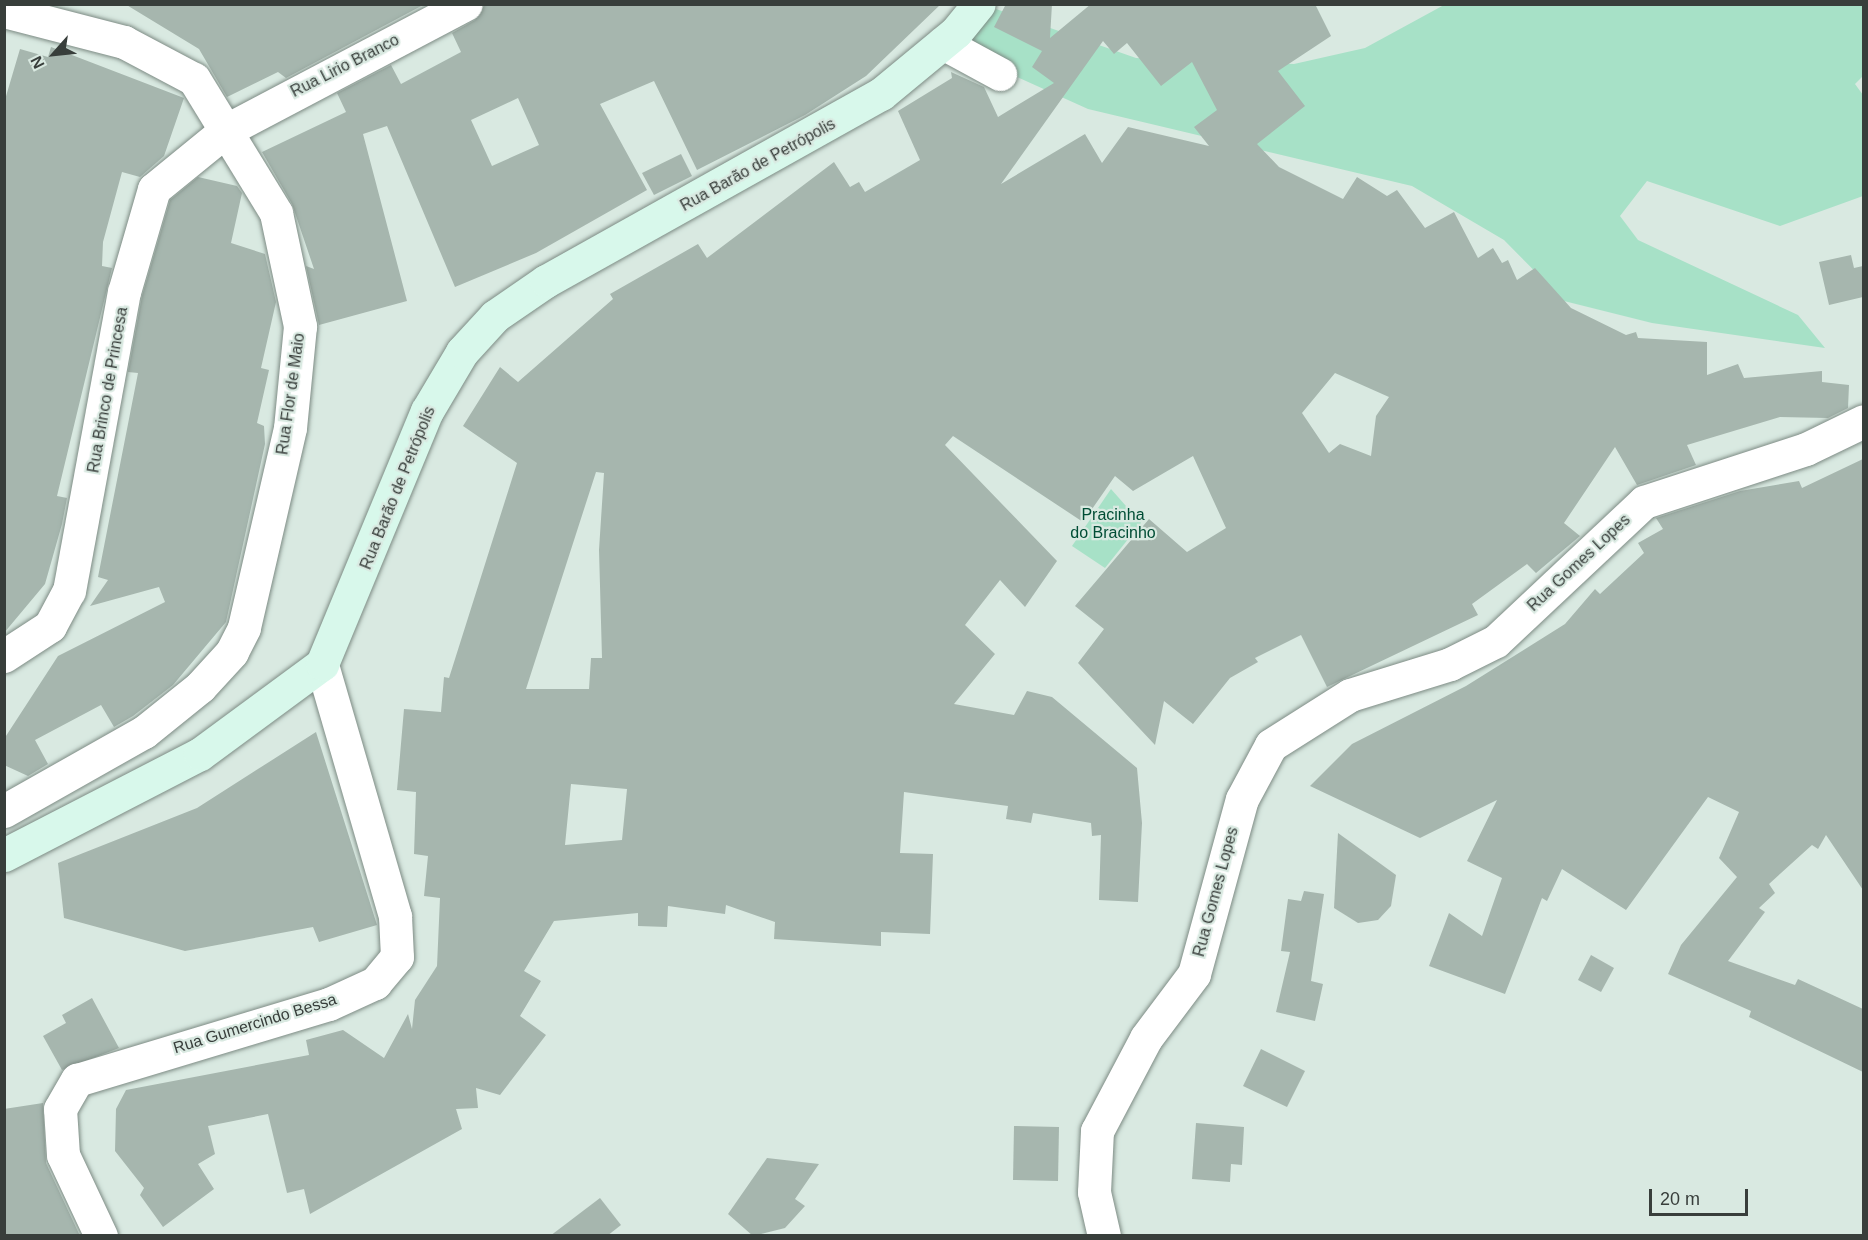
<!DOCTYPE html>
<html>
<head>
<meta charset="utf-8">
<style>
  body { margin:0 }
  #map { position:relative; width:1868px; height:1240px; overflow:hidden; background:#d9e9e1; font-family:Arial,sans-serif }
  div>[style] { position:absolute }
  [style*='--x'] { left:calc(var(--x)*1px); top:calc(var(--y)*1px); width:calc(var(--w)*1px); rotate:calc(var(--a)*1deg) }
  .green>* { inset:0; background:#a7e1c7 }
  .building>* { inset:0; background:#a6b6ae }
  .roads { filter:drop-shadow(0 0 2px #7d8b84) drop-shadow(0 0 2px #7d8b84) }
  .street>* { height:33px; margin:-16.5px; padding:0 16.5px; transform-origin:16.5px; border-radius:16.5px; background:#fff }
  .secondary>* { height:33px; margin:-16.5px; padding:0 16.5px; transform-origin:16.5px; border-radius:16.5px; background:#d8f8eb }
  span { translate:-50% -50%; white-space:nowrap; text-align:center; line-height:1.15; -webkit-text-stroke:4.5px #d9e9e1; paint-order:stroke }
  .street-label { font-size:16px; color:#383e3b }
  .park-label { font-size:16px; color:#004d35 }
  .frame { position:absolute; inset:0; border:6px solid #383e3b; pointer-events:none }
  .north { position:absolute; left:24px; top:24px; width:60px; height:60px; -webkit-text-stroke:4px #d9e9e1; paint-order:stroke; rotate:243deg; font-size:16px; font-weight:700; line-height:24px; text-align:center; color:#383e3b }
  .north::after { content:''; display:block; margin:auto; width:21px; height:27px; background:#383e3b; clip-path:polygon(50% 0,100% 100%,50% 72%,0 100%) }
  .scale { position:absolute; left:1649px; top:1189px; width:99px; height:27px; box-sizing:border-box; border:3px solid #383e3b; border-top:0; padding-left:8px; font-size:18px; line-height:21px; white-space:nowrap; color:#383e3b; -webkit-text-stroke:4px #d9e9e1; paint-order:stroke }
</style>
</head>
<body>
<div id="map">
  <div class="green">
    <i style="clip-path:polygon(1444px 5px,1863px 5px,1863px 76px,1855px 84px,1863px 95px,1863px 196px,1780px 226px,1647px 181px,1620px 216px,1638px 240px,1798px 315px,1825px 348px,1652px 323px,1564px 301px,1504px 240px,1412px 186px,1088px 109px,962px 52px,996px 9px,1136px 58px,1294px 64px,1365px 48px)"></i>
    <i style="clip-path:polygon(1111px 489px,1141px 523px,1105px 568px,1072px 546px)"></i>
  </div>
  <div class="building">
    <i style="clip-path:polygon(125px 4px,425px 4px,286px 78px,278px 72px,227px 97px,199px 49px)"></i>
    <i style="clip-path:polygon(evenodd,485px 4px,941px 4px,866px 76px,805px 115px,697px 170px,654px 81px,600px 104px,647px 190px,536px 253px,455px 287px,387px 126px,363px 134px,407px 301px,319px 325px,306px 266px,314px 269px,292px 204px,262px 152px,346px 112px,337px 93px,391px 65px,401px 84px,461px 52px,452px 33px,475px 20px,485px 4px,518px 98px,539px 145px,492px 166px,471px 120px,518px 98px)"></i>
    <i style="clip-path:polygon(evenodd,1006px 4px,1052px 4px,1050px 38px,1091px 4px,1315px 4px,1331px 36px,1278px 71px,1305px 106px,1257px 144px,1279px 167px,1343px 199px,1357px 177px,1387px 196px,1397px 190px,1425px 228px,1454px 212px,1478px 258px,1493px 248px,1502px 263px,1508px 260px,1517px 280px,1535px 268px,1571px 308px,1626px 335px,1636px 332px,1638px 338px,1707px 342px,1707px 375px,1738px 364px,1744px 378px,1822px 371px,1822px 382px,1849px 385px,1848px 408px,1828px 418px,1780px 417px,1687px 445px,1696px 465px,1637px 485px,1615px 447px,1564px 523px,1580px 536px,1536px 573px,1527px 564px,1472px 604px,1478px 615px,1327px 687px,1301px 635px,1255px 658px,1258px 662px,1230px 678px,1193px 724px,1164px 701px,1155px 745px,1078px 663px,1104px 629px,1075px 606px,1149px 519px,1187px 552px,1226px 528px,1193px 456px,1133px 491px,1115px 476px,1083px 522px,953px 436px,945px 445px,1057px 561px,1025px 607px,1000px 580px,965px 625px,995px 654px,954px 704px,1014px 715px,1027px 691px,1052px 697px,1137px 768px,1142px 823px,1138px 902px,1099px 900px,1101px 835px,1092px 836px,1091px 823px,1033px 813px,1031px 823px,1006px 819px,1008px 806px,904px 792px,900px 853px,933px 854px,930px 934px,881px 932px,881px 946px,774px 939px,775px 922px,726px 905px,725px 914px,668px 906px,667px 927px,638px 926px,638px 913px,554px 921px,524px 971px,541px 981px,520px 1016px,546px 1035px,500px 1095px,476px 1088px,478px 1108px,456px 1109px,462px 1129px,310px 1214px,304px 1189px,287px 1193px,268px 1114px,208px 1126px,215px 1154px,198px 1164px,214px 1189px,163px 1227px,140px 1195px,144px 1188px,115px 1151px,116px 1109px,126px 1090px,309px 1055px,306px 1040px,343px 1030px,384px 1058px,408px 1014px,412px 1029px,415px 1000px,437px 966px,440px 898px,424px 896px,428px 856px,414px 854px,416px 792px,397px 790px,404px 709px,441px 712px,444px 677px,449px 678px,517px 463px,463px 426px,500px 367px,518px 382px,613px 299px,610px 294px,698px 244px,707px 258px,834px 162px,850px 187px,859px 182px,865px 192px,920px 160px,898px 111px,952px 78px,951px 72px,984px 87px,998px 117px,1054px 83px,1032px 67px,1042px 51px,994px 27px,1006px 4px,1103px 41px,1114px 54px,1127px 43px,1161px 86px,1192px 62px,1217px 110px,1194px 127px,1209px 146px,1128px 127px,1102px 163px,1085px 134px,1001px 184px,1103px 41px,1006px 4px,1335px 373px,1389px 397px,1376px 416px,1371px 456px,1340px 444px,1329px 453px,1302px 413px,1335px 373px,1006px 4px,596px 472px,604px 473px,599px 550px,602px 658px,591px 658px,589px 689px,526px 689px,596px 472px,1006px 4px,571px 784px,627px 789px,622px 840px,565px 845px,571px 784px)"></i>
    <i style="clip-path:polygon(51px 47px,184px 98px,164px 156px,140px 177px,122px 172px,103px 242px,102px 266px,112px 268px,57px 496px,67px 498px,62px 524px,45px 584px,4px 633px,4px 103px,20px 49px,48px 57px)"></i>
    <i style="clip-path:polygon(681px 154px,692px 176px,654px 195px,642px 173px)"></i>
    <i style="clip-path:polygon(198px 177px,237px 186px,242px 193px,231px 243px,265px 254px,276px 302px,261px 368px,269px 370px,257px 423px,264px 426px,265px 444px,226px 622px,173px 685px,133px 716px,114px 727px,101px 705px,35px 740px,48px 764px,28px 776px,4px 765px,4px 739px,58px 656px,165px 602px,159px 587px,90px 606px,108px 580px,98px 577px,138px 373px,128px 372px,142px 296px,170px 200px)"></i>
    <i style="clip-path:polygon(1851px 255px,1854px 268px,1863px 266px,1863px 297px,1829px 305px,1819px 262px)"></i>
    <i style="clip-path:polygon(1863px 459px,1863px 890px,1826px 835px,1818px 849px,1812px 845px,1769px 884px,1775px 893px,1759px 908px,1765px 912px,1728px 961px,1795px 985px,1798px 979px,1863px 1009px,1863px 1072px,1749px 1017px,1751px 1011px,1668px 974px,1681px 945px,1737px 877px,1719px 858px,1739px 812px,1708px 797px,1626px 910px,1562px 869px,1547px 901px,1542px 898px,1505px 994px,1429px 966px,1449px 913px,1482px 936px,1502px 878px,1467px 861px,1497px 800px,1420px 838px,1310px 786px,1352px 744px,1466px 686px,1565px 624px,1595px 589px,1600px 594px,1644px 553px,1638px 543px,1663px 529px,1656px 518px,1740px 491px,1799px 481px,1802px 488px)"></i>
    <i style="clip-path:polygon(316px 732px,377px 925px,319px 942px,313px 927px,185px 951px,64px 918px,58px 863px,197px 808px)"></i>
    <i style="clip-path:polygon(1338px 833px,1396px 875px,1391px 906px,1378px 920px,1358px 923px,1334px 908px)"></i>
    <i style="clip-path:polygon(1304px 891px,1324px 894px,1311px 981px,1323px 984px,1315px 1021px,1276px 1012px,1290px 952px,1281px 951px,1288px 899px,1301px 901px)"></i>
    <i style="clip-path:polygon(1591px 955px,1614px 968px,1601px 992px,1578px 980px)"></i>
    <i style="clip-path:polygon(92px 998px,119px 1048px,62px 1070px,43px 1036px,66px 1023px,62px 1015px)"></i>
    <i style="clip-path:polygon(1261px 1049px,1305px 1071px,1287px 1107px,1243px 1086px)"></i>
    <i style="clip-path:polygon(43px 1103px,46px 1163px,80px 1236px,4px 1236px,4px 1109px)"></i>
    <i style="clip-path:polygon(1196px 1123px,1244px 1127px,1242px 1165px,1231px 1164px,1230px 1182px,1192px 1179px)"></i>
    <i style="clip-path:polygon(1014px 1126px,1059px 1127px,1058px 1181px,1013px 1180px)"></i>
    <i style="clip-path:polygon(767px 1158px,819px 1164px,795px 1199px,805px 1206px,785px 1228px,753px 1236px,728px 1214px)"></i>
    <i style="clip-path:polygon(600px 1198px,621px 1225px,607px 1236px,550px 1236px)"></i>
  </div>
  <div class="roads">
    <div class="street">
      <i style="--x:4;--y:11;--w:124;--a:14.5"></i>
      <i style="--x:124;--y:42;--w:79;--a:27.9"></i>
      <i style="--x:194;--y:79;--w:157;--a:58.5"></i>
      <i style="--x:276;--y:213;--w:116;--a:78"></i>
      <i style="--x:300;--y:326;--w:102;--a:95.6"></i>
      <i style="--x:290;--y:428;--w:205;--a:103"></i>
      <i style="--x:244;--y:628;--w:27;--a:117"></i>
      <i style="--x:232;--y:652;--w:47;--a:132.4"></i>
      <i style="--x:200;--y:687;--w:72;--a:141.2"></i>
      <i style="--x:144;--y:732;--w:161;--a:150.6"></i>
      <i style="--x:943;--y:43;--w:65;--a:28.5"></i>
      <i style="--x:4;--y:656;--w:55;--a:-33.1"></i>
      <i style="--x:50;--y:626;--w:40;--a:-62"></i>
      <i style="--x:69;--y:591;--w:304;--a:-79.6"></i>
      <i style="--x:124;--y:292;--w:107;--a:-73.8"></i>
      <i style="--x:154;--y:189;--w:92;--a:-39.2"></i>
      <i style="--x:225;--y:131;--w:272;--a:-27.8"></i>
      <i style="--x:101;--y:1236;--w:89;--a:-115.1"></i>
      <i style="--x:63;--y:1155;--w:46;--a:-93.7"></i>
      <i style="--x:60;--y:1109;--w:34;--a:-60"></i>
      <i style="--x:77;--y:1080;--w:263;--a:-16.8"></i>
      <i style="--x:329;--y:1004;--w:51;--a:-24.5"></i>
      <i style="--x:375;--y:983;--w:34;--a:-50"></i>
      <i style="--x:397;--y:957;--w:41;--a:-92.8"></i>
      <i style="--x:395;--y:916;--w:262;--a:-106.2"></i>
      <i style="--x:1104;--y:1236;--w:45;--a:-102.8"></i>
      <i style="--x:1094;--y:1192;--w:61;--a:-87.2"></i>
      <i style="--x:1097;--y:1131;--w:105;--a:-62.2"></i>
      <i style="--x:1146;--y:1038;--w:80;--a:-53.1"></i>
      <i style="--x:1194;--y:974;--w:181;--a:-74.7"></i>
      <i style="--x:1242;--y:799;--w:61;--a:-61.8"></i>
      <i style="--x:1271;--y:745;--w:93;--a:-32.3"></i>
      <i style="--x:1350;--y:695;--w:105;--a:-17.2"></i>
      <i style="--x:1450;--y:664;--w:51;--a:-26.6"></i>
      <i style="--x:1496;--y:641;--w:203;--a:-43.2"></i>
      <i style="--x:1644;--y:502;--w:170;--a:-18.1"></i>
      <i style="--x:1806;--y:449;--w:64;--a:-25.8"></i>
    </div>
    <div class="secondary">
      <i style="--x:4;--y:855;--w:220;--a:-27.3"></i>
      <i style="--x:200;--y:754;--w:152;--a:-36.4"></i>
      <i style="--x:322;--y:664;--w:274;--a:-67.5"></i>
      <i style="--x:427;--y:411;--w:69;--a:-59.3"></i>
      <i style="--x:462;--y:352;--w:49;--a:-47.5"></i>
      <i style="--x:495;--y:316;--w:62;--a:-34.5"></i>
      <i style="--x:546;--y:281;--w:384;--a:-29.2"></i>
      <i style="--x:881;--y:94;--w:97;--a:-39.6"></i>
      <i style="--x:956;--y:32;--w:36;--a:-51"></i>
    </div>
  </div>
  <div class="street-label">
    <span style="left:345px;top:66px;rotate:-27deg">Rua Lirio Branco</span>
    <span style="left:758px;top:165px;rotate:-29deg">Rua Barão de Petrópolis</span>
    <span style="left:108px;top:390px;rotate:-80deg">Rua Brinco de Princesa</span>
    <span style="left:291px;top:394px;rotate:-82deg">Rua Flor de Maio</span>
    <span style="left:398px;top:488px;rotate:-68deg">Rua Barão de Petrópolis</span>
    <span style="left:1579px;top:563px;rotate:-43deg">Rua Gomes Lopes</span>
    <span style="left:1216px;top:892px;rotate:-75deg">Rua Gomes Lopes</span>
    <span style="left:255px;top:1024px;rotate:-17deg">Rua Gumercindo Bessa</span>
  </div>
  <div class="park-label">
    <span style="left:1113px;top:524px">Pracinha<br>do Bracinho</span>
  </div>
  <div class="frame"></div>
  <div class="north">N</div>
  <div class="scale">20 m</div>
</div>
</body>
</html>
